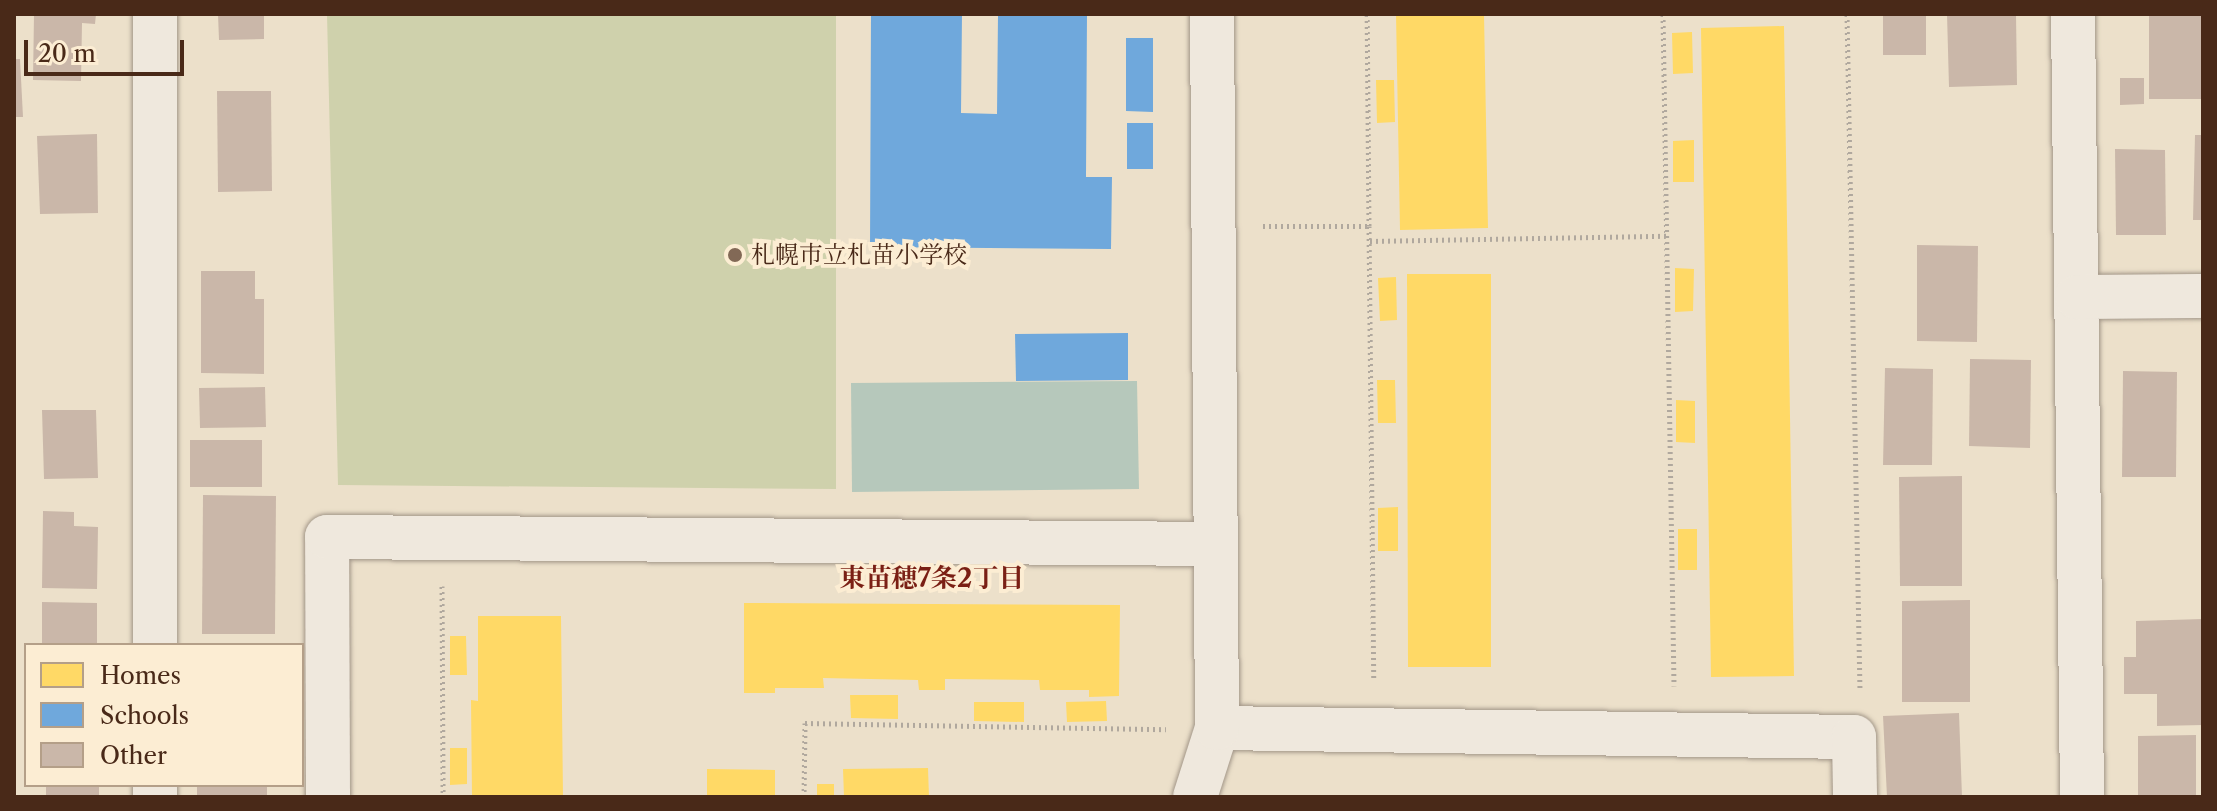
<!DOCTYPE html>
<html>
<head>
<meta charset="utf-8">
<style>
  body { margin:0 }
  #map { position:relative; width:2217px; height:811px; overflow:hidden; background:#ece0ca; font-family:"Libre Caslon Text","Noto Serif JP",serif }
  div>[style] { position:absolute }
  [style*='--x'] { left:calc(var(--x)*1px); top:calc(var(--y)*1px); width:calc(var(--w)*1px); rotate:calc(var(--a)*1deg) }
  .green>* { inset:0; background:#cfd1ac }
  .water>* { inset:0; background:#b6c8bb }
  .homes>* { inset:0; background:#ffd966 }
  .schools>* { inset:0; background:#6fa8dc }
  .building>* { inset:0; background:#cab7a9 }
  .path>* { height:5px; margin-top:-2.5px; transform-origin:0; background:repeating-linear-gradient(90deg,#b0a89e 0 2px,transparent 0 6px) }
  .roads { filter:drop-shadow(0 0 2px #a29688) drop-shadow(0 0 2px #a29688) }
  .minor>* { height:44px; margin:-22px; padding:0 22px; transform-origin:22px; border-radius:22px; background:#efe8dd }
  .dots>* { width:22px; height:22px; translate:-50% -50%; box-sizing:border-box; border:4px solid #fcedd3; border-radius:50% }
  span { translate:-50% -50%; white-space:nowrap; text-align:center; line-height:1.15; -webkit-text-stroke:8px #fcedd3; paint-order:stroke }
  .poi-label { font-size:24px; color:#492918 }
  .left { translate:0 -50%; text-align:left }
  .neighbourhood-label { font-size:26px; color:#7a1f14; font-weight:700 }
  .frame { position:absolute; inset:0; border:16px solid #492918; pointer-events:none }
  .legend { position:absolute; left:24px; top:643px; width:280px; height:144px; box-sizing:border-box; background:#fcedd3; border:2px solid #b49f88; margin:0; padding:10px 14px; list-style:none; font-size:24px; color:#492918 }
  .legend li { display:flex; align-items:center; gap:16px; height:40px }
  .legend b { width:40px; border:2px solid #b49f88 }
  .scale { position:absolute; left:24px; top:40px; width:160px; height:36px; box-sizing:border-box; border:4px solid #492918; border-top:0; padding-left:10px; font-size:24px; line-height:28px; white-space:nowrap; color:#492918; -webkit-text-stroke:6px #fcedd3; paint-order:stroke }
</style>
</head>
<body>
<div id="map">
  <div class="green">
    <i style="clip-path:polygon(327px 14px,836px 14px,836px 489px,338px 485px)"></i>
  </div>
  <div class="water">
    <i style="clip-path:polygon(1137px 381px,1139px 489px,852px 492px,851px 383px)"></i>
  </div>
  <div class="homes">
    <i style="clip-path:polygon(1396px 14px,1484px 14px,1488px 228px,1400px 230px)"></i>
    <i style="clip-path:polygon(1784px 26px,1794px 676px,1711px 677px,1701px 28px)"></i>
    <i style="clip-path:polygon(1692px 32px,1693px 73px,1673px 74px,1672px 33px)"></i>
    <i style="clip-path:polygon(1376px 80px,1394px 80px,1395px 122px,1377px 123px)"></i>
    <i style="clip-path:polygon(1694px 140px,1694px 182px,1673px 182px,1673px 141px)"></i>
    <i style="clip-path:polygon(1675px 268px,1694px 269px,1693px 311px,1675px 312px)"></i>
    <i style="clip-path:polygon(1407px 274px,1491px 274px,1491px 667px,1408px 667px)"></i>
    <i style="clip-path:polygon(1396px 277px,1397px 320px,1380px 321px,1378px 278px)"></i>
    <i style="clip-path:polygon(1377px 380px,1395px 380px,1396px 423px,1378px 423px)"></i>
    <i style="clip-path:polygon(1676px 400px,1695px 401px,1695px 443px,1676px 442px)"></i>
    <i style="clip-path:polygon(1398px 507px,1398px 551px,1378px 551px,1378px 508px)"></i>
    <i style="clip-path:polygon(1678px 529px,1697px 529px,1697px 570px,1678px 570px)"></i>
    <i style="clip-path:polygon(744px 603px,1120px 605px,1119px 696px,1089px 697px,1089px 690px,1040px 690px,1039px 680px,945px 679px,945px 690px,919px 690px,918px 680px,823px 678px,824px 688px,775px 688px,775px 693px,744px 693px)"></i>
    <i style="clip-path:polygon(478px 616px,561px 616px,563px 797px,472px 797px,471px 700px,478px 701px)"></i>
    <i style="clip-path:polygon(450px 636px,466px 636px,467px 675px,450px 675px)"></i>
    <i style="clip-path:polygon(850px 695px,898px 695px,898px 719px,851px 718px)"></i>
    <i style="clip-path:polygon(1106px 701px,1107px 721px,1067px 722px,1066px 702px)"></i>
    <i style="clip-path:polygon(974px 702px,1024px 702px,1024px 722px,974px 721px)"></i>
    <i style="clip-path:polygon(450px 748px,467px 748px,467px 784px,450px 785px)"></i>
    <i style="clip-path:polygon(928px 768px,929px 797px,844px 797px,843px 769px)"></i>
    <i style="clip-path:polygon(707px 769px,775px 770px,775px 797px,707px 797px)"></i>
    <i style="clip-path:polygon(817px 784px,834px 784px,834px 797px,817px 797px)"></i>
  </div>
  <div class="schools">
    <i style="clip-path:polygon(871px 14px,962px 14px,961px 113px,997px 114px,998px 14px,1087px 14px,1086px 177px,1112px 177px,1111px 249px,870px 247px)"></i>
    <i style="clip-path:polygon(1126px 38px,1153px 38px,1153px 112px,1126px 111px)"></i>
    <i style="clip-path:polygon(1127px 123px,1153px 123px,1153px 169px,1127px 169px)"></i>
    <i style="clip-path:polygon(1128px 333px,1128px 380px,1016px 381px,1015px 334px)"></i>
  </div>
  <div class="building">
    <i style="clip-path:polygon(34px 14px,96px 14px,95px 24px,82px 23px,81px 81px,33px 80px)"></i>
    <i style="clip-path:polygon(218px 14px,264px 14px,264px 39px,219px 40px)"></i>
    <i style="clip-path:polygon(1883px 14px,1926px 14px,1926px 55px,1883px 55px)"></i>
    <i style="clip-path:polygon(1947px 14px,2016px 14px,2017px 85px,1949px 87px)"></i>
    <i style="clip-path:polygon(2149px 14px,2203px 14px,2203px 99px,2149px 99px)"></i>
    <i style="clip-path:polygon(14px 59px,20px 59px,23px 117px,14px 117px)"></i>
    <i style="clip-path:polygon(2120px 78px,2144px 78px,2144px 104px,2120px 105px)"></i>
    <i style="clip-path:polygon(217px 91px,271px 91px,272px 191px,218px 192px)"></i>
    <i style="clip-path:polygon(97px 134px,98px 213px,40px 214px,37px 136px)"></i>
    <i style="clip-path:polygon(2195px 135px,2203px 135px,2203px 220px,2193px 220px)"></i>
    <i style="clip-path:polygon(2115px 149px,2165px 150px,2166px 235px,2116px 235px)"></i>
    <i style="clip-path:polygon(1917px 245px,1978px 246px,1977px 342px,1917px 341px)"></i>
    <i style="clip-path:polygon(201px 271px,255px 271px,255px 299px,264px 299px,264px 374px,201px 373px)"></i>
    <i style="clip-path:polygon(1970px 359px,2031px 360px,2030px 448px,1969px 446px)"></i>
    <i style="clip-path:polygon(1885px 368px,1933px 369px,1932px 465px,1883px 465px)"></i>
    <i style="clip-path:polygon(2123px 371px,2177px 372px,2176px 477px,2122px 477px)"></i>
    <i style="clip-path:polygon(265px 387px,266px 427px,200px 428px,199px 388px)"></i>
    <i style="clip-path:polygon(42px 410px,96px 410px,98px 478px,44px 479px)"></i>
    <i style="clip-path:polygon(190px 440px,262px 440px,262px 487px,190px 487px)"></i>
    <i style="clip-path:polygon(1962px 476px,1962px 586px,1900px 586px,1899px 477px)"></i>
    <i style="clip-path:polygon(203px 495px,276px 496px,275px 634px,202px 634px)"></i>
    <i style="clip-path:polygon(43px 511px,74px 512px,74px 526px,98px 527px,97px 589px,42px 588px)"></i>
    <i style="clip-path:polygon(1970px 600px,1970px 702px,1902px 702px,1902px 601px)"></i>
    <i style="clip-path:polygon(42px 602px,97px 603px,97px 645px,42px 645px)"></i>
    <i style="clip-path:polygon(2203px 619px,2203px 725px,2157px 726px,2157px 694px,2124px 694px,2124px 657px,2136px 657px,2136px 621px)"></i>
    <i style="clip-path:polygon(1959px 713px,1962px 797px,1887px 797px,1883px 716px)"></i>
    <i style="clip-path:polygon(2196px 735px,2196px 797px,2138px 797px,2138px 736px)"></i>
    <i style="clip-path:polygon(46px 785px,99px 785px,99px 797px,46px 797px)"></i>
    <i style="clip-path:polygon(197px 785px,267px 785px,267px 797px,197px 797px)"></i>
  </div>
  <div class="path">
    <i style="--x:1663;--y:14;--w:672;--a:89.06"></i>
    <i style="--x:1847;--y:14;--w:675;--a:88.9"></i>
    <i style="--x:1263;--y:226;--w:106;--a:0"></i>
    <i style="--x:1369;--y:226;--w:212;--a:-90.5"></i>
    <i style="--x:1369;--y:226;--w:455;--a:89.4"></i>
    <i style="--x:1370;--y:241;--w:297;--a:-1"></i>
    <i style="--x:442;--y:586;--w:211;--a:89.7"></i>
    <i style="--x:804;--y:797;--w:74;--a:-89.2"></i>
    <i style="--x:805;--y:723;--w:361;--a:1"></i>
  </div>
  <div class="roads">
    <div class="minor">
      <i style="--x:2073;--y:14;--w:783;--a:89.34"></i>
      <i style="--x:2077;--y:297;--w:126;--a:-0.5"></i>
      <i style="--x:155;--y:645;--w:631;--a:-90"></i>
      <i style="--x:1217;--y:728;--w:637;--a:0.81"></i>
      <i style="--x:1854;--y:737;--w:60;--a:89"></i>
      <i style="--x:155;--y:797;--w:12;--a:-90"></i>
      <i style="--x:328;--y:797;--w:260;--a:-90.2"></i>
      <i style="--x:327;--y:537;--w:887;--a:0.45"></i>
      <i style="--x:1195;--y:797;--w:72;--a:-72.3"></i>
      <i style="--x:1217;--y:728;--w:714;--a:-90.4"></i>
    </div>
  </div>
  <div class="dots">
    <i style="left:735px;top:255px;background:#826956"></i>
  </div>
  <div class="poi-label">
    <span class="left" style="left:751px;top:255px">札幌市立札苗小学校</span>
  </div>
  <div class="neighbourhood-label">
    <span style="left:932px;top:579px">東苗穂7条2丁目</span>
  </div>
  <div class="frame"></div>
  <ul class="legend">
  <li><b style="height:22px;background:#ffd966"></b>Homes</li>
  <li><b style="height:22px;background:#6fa8dc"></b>Schools</li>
  <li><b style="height:22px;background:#cab7a9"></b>Other</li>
  </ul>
  <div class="scale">20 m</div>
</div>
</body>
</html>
